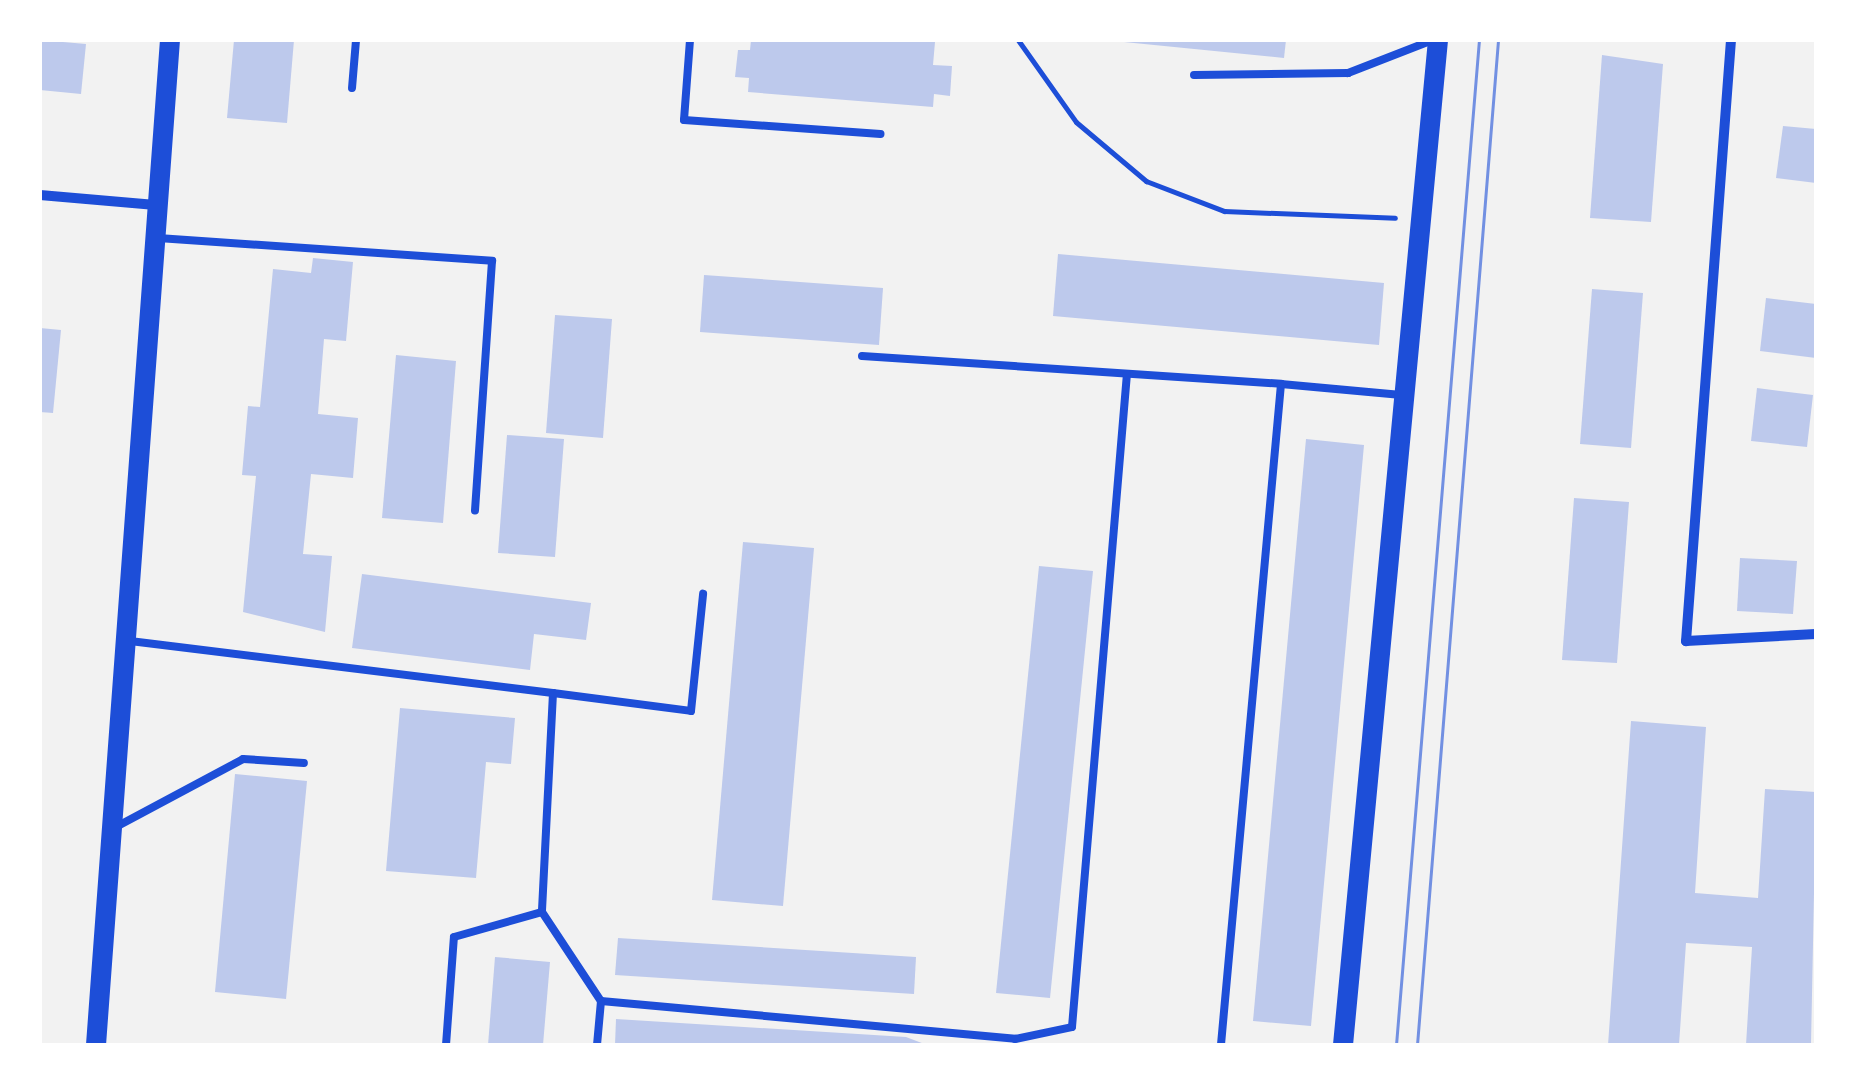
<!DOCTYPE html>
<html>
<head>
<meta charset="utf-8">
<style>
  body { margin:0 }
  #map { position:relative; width:1856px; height:1085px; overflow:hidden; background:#f2f2f2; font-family:"Open Sans",sans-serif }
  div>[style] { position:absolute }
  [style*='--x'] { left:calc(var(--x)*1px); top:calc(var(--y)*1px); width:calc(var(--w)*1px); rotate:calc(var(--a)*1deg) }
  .building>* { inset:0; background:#bdc9ec }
  .path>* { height:5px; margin:-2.5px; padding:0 2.5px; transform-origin:2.5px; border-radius:2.5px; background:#1d4ed8 }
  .service>* { height:8px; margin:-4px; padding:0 4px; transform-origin:4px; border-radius:4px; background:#1d4ed8 }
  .minor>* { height:10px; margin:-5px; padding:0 5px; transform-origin:5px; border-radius:5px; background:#1d4ed8 }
  .secondary>* { height:20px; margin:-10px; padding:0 10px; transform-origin:10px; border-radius:10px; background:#1d4ed8 }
  .tram>* { height:2.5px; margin:-1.25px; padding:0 1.25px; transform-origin:1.25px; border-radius:1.25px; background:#7290e2 }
  span { translate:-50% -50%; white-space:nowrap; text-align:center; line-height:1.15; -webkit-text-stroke:10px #fff; paint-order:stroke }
  .frame { position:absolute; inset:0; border:42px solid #fff; pointer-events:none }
</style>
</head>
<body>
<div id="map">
  <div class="building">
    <i style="clip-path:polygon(40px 40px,86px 44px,81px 94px,40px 90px)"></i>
    <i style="clip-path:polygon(234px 40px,294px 40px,287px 123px,227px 118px)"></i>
    <i style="clip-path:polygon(751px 40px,935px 42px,933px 65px,952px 66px,950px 96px,934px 94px,933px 107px,748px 92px,749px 78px,735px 77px,738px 50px,750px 50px)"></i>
    <i style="clip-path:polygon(1104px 40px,1286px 40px,1284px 58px)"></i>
    <i style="clip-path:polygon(1602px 55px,1663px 64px,1651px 222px,1590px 218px)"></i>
    <i style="clip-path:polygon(1783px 126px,1816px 129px,1816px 183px,1776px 178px)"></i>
    <i style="clip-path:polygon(1058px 254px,1384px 283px,1379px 345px,1053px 316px)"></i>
    <i style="clip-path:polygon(313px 258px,353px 262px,346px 341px,324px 339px,318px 414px,358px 418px,353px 478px,311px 474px,303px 554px,332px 556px,325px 632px,243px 612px,256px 476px,242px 475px,248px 406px,260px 407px,273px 269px,311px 273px)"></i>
    <i style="clip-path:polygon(704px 275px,883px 288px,879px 345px,700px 332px)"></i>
    <i style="clip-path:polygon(1592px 289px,1643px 293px,1631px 448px,1580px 444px)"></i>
    <i style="clip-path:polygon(1766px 298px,1816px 304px,1816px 358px,1760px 351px)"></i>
    <i style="clip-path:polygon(555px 315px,612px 319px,603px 438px,546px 433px)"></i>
    <i style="clip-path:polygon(40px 328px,61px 330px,53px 413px,40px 412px)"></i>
    <i style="clip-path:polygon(396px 355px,456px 361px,443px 523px,382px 518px)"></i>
    <i style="clip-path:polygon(1757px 388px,1813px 395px,1807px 447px,1751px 441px)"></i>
    <i style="clip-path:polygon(507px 435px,564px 439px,555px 557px,498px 553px)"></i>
    <i style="clip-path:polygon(1306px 439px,1364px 445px,1311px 1026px,1253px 1021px)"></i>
    <i style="clip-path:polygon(1574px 498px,1629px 502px,1617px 663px,1562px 660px)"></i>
    <i style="clip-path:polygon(743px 542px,814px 548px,783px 906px,712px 900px)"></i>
    <i style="clip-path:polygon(1740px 558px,1797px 561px,1793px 614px,1737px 611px)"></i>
    <i style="clip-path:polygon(1039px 566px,1093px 571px,1050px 998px,996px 993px)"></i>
    <i style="clip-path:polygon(362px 574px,591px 603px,586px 640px,534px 634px,530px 670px,352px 648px)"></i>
    <i style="clip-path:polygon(400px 708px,515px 718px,511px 764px,486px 762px,476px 878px,386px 871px)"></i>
    <i style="clip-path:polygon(1631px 721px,1706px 727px,1695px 893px,1758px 898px,1765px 789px,1816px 792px,1811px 1045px,1746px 1045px,1752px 947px,1686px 943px,1679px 1045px,1608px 1045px)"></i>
    <i style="clip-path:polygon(235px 774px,307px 781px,286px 999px,215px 992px)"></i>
    <i style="clip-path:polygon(618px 938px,916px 957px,914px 994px,615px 975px)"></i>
    <i style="clip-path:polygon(495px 957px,550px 962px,543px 1045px,488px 1045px)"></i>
    <i style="clip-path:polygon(616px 1019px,906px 1037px,927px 1045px,615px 1045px)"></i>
  </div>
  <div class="path">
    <i style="--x:1018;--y:40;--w:100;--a:54.7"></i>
    <i style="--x:1076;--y:122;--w:92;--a:40.1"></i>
    <i style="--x:1146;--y:181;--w:84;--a:21"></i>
    <i style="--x:1224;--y:211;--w:171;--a:2.3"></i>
  </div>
  <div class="service">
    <i style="--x:690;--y:40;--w:80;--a:94.3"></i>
    <i style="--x:684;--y:120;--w:197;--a:4.1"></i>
    <i style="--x:1194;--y:75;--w:154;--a:-0.7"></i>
    <i style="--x:1348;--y:73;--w:91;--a:-21.2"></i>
    <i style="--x:352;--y:88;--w:48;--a:-85.2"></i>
    <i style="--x:158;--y:238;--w:335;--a:3.9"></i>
    <i style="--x:492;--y:261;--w:250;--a:93.9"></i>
    <i style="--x:862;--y:356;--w:420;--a:3.8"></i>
    <i style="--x:1281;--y:384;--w:664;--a:95.19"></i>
    <i style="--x:1281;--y:384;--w:121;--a:5.2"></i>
    <i style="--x:130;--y:641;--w:426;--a:7"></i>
    <i style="--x:553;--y:693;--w:219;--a:92.9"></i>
    <i style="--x:553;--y:693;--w:139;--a:7.4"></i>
    <i style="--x:691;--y:711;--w:118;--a:-84.1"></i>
    <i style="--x:114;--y:828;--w:146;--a:-28.1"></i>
    <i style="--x:243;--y:759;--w:61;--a:3.8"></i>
    <i style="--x:446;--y:1045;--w:108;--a:-85.8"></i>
    <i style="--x:454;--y:937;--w:91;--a:-15.9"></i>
    <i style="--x:542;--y:912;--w:107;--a:56.5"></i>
    <i style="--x:601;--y:1001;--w:416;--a:5.2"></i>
    <i style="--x:1015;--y:1039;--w:58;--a:-11.9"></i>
    <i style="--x:1072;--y:1027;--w:655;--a:-85.19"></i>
    <i style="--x:597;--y:1045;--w:44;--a:-84.8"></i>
  </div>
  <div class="minor">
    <i style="--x:1731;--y:40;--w:603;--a:94.28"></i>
    <i style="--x:1686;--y:641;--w:130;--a:-3.1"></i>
    <i style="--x:40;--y:195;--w:116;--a:4.9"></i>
  </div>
  <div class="secondary">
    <i style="--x:96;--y:1045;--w:1008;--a:-85.79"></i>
    <i style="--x:1343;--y:1045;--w:1009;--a:-84.6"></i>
  </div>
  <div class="tram">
    <i style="--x:1396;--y:1045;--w:1008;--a:-85.28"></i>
    <i style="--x:1417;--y:1045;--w:1008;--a:-85.39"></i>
  </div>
  <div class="frame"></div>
</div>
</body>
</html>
